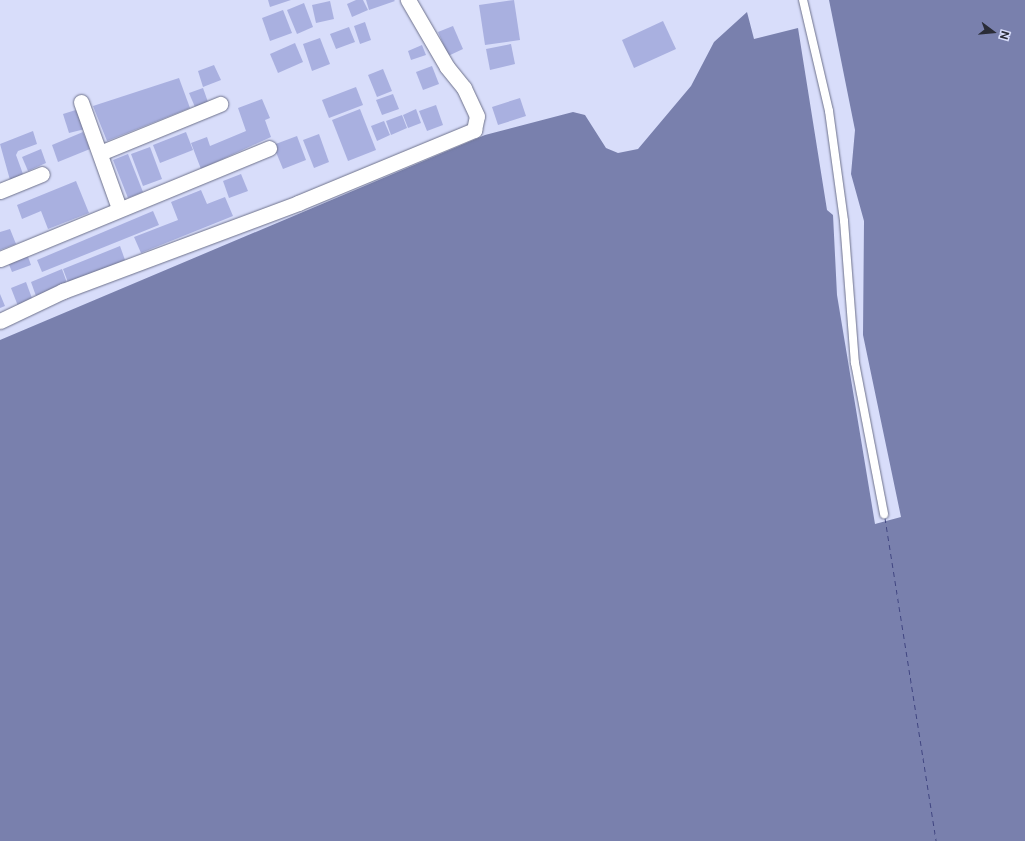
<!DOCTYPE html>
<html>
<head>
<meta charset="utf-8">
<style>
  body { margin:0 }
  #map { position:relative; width:1025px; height:841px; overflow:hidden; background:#d8ddfa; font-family:"Public Sans",sans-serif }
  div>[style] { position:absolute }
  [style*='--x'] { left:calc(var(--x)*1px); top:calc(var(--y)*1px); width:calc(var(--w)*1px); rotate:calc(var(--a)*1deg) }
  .water>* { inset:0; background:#7980ad }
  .ferry>* { height:1px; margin-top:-0.5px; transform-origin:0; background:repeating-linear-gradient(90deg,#404581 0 5px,transparent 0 9px) }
  .building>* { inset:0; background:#a9b0e0 }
  .roads { filter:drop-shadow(0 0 1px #6d718b) drop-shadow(0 0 1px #6d718b) }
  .service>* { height:8px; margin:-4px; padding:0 4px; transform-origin:4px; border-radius:4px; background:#fff }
  .minor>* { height:15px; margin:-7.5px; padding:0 7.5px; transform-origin:7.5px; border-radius:7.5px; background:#fff }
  span { translate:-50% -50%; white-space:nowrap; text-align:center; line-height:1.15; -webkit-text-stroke:3px #d8ddfa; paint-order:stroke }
  .north { position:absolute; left:973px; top:12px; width:40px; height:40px; -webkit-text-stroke:3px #d8ddfa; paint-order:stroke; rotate:106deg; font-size:11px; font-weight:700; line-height:16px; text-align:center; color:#2a2c37 }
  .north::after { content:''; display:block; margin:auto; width:14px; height:18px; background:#2a2c37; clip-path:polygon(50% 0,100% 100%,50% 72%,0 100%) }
</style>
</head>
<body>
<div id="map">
  <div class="water">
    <i style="clip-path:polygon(829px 0,1025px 0,1025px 841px,0 841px,0 340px,485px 135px,573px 112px,585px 115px,606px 148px,618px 153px,638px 149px,691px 86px,714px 42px,747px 12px,754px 39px,798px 28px,827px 210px,833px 215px,837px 295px,875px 524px,901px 517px,863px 335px,864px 221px,851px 174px,855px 130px)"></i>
  </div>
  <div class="ferry">
    <i style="--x:885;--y:518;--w:327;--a:81"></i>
  </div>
  <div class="building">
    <i style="clip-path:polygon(268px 0,291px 0,270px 7px)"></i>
    <i style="clip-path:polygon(356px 0,363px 0,368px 10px,352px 17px,347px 4px)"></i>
    <i style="clip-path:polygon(366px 0,394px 0,395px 1px,369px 10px)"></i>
    <i style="clip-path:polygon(514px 0,520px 40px,485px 45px,479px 5px)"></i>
    <i style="clip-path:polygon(330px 1px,334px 19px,316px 23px,312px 5px)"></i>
    <i style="clip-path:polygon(304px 3px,313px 27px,297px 34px,287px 10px)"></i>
    <i style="clip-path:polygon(283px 10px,292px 33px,270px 41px,262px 18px)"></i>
    <i style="clip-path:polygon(663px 21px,676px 49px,634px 68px,622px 40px)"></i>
    <i style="clip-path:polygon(365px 22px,371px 40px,360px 44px,354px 26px)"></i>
    <i style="clip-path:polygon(453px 26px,463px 49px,448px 56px,438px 32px)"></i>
    <i style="clip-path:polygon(349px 27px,355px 42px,336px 49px,330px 34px)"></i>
    <i style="clip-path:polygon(320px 38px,330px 64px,312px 71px,303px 44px)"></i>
    <i style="clip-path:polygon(295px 43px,303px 62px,278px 73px,270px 54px)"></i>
    <i style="clip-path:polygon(511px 44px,515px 64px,490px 70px,486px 49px)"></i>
    <i style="clip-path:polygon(422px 45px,426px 55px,411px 60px,408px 51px)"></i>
    <i style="clip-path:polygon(214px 65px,221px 80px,203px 87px,198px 71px)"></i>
    <i style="clip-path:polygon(432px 66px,439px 84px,423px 90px,416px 72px)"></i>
    <i style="clip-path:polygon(383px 69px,392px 91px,377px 97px,368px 75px)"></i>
    <i style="clip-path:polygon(179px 78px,190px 108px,107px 141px,93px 106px)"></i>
    <i style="clip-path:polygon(356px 87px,363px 105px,329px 118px,322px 100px)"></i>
    <i style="clip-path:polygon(203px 88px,208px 102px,195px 107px,189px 93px)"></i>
    <i style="clip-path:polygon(393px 94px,399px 109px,382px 115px,376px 100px)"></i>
    <i style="clip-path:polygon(520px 98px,526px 116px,498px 125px,492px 107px)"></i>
    <i style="clip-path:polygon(262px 99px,270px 118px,265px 120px,271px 137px,201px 169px,191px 143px,207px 137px,210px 146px,246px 131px,238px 108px)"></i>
    <i style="clip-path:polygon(436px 105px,443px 125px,427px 131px,419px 111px)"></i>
    <i style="clip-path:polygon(79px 109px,85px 129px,69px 133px,63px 114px)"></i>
    <i style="clip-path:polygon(360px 109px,376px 150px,348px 161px,332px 120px)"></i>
    <i style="clip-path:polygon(416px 109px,421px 123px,408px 128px,403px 115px)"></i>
    <i style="clip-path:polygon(402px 115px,407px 128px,391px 135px,386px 121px)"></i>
    <i style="clip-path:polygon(384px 121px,390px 135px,377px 141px,371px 126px)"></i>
    <i style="clip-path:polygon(33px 131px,37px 144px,18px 151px,16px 155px,23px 174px,10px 180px,0 144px)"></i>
    <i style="clip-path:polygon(83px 132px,90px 149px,58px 162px,52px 145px)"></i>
    <i style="clip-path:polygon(186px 132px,193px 150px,160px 163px,153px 145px)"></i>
    <i style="clip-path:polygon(319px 134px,329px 162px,314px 168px,303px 140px)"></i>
    <i style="clip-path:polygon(297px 136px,306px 160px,283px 169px,273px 145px)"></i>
    <i style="clip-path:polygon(150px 147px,162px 179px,143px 186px,131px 154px)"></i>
    <i style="clip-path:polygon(41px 149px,46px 163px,28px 171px,22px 157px)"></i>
    <i style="clip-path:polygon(128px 154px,143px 192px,128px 198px,113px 160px)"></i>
    <i style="clip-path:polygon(241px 174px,248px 191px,229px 198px,223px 181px)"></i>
    <i style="clip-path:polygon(76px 181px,89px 213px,48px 229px,41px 211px,22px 219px,17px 205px)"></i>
    <i style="clip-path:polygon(201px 190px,207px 204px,225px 197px,233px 216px,141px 253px,134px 237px,178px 220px,171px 202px)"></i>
    <i style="clip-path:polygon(153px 211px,159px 225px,42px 272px,37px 260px)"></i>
    <i style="clip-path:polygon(10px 229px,16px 244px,0 250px,0 232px)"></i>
    <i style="clip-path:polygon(120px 246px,125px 260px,69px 285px,63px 269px)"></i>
    <i style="clip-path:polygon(27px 254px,31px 265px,12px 272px,8px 262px)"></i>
    <i style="clip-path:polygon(62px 269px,67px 283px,36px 296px,31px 282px)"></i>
    <i style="clip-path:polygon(26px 282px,33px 301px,18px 306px,11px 288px)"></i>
    <i style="clip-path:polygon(0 294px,5px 306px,0 308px)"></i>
  </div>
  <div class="roads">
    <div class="service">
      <i style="--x:803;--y:0;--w:114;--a:76.8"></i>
      <i style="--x:829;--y:111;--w:111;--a:82.2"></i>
      <i style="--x:844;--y:221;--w:142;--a:85.6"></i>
      <i style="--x:855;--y:363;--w:154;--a:79.1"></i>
    </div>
    <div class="minor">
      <i style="--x:81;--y:102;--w:113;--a:70.3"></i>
      <i style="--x:100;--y:153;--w:130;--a:-22.2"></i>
      <i style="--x:0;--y:191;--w:45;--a:-22"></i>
      <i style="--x:0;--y:259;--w:291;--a:-22.4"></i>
      <i style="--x:0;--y:321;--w:70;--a:-25.5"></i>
      <i style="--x:63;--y:291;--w:251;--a:-20.5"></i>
      <i style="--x:298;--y:203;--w:191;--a:-22.5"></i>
      <i style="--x:474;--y:130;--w:14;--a:-78"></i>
      <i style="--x:477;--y:116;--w:31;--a:-115"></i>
      <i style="--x:464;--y:88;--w:27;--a:-129"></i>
      <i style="--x:447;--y:67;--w:78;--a:-120.2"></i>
    </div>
  </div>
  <div class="north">N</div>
</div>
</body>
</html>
